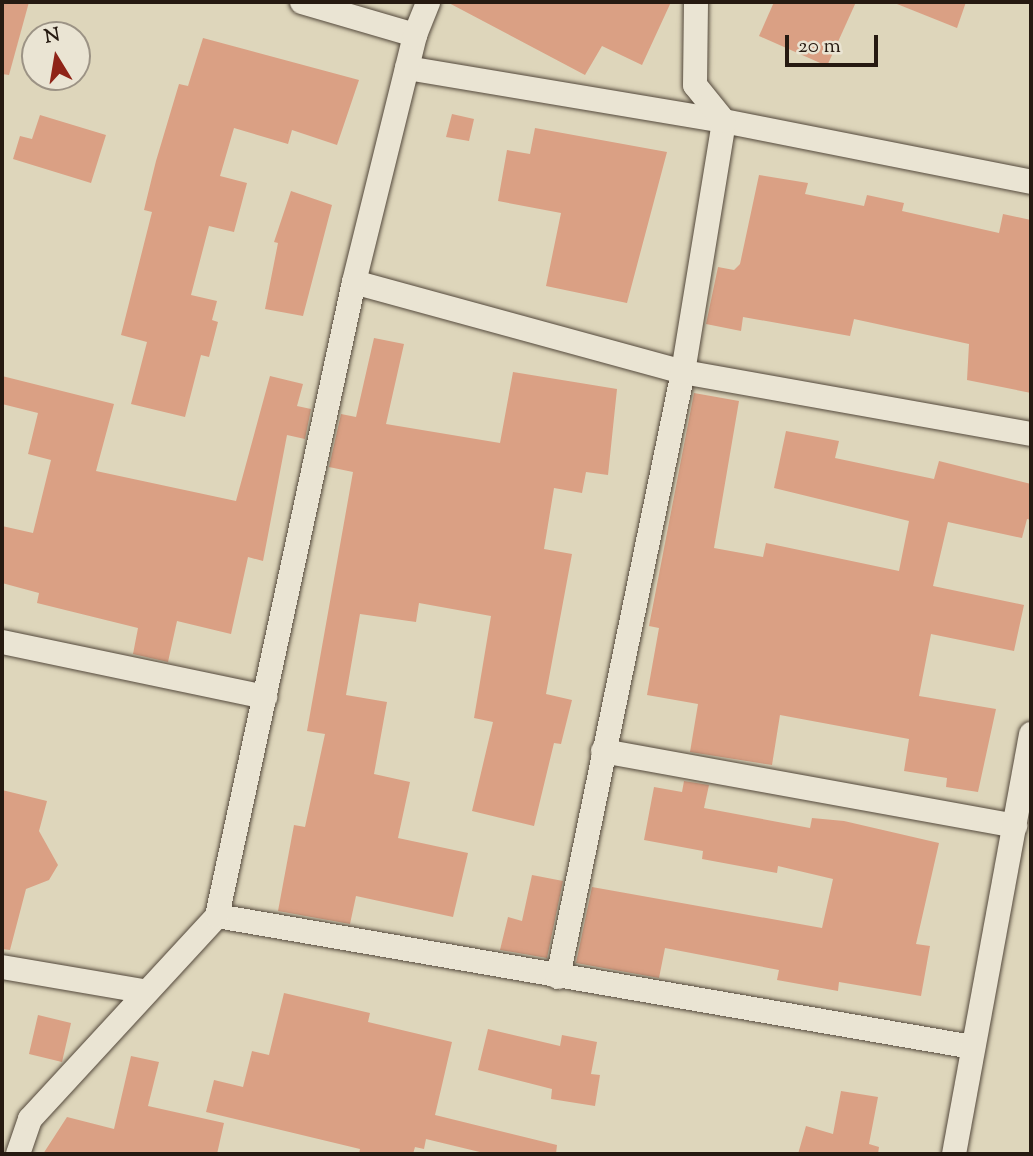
<!DOCTYPE html>
<html>
<head>
<meta charset="utf-8">
<style>
  body { margin:0 }
  #map { position:relative; width:1033px; height:1156px; overflow:hidden; background:#ded6bb; font-family:"Sorts Mill Goudy",serif }
  div>[style] { position:absolute }
  [style*='--x'] { left:calc(var(--x)*1px); top:calc(var(--y)*1px); width:calc(var(--w)*1px); rotate:calc(var(--a)*1deg) }
  .building>* { inset:0; background:#daa084 }
  .roads { filter:drop-shadow(0 0 2px #54493c) drop-shadow(0 0 2px #54493c) }
  .minor>* { height:24px; margin:-12px; padding:0 12px; transform-origin:12px; border-radius:12px; background:#eae4d3 }
  span { translate:-50% -50%; white-space:nowrap; text-align:center; line-height:1.15; -webkit-text-stroke:5px #eae4d3; paint-order:stroke }
  .frame { position:absolute; inset:0; border:4px solid #261a11; pointer-events:none }
  .north { position:absolute; left:21px; top:21px; width:70px; height:70px; box-sizing:border-box; background:#eae4d3; border:2px solid #9c9385; border-radius:50%; rotate:349deg; font-size:19px; font-weight:700; line-height:28px; text-align:center; color:#261a11 }
  .north::after { content:''; display:block; margin:auto; width:24px; height:32px; background:#8f2418; clip-path:polygon(50% 0,100% 100%,50% 72%,0 100%) }
  .scale { position:absolute; left:785px; top:35px; width:93px; height:32px; box-sizing:border-box; border:4px solid #261a11; border-top:0; padding-left:9px; font-size:21px; line-height:24px; white-space:nowrap; color:#261a11; -webkit-text-stroke:5px #eae4d3; paint-order:stroke }
</style>
</head>
<body>
<div id="map">
  <div class="building">
    <i style="clip-path:polygon(2px 2px,29px 2px,9px 75px,2px 74px)"></i>
    <i style="clip-path:polygon(447px 2px,671px 2px,642px 65px,602px 46px,585px 75px)"></i>
    <i style="clip-path:polygon(774px 2px,856px 2px,827px 66px,759px 36px)"></i>
    <i style="clip-path:polygon(892px 2px,966px 2px,957px 28px)"></i>
    <i style="clip-path:polygon(203px 38px,359px 80px,337px 145px,292px 130px,288px 144px,234px 128px,220px 176px,247px 183px,234px 232px,209px 226px,191px 295px,217px 301px,212px 320px,218px 322px,209px 357px,201px 355px,185px 417px,131px 404px,147px 342px,121px 335px,152px 212px,144px 210px,156px 161px,179px 84px,188px 86px)"></i>
    <i style="clip-path:polygon(452px 114px,474px 119px,469px 141px,446px 137px)"></i>
    <i style="clip-path:polygon(40px 115px,106px 135px,91px 183px,13px 159px,20px 136px,32px 139px)"></i>
    <i style="clip-path:polygon(535px 128px,667px 152px,627px 303px,546px 286px,561px 213px,498px 201px,507px 150px,530px 154px)"></i>
    <i style="clip-path:polygon(759px 175px,808px 183px,805px 194px,864px 206px,867px 195px,904px 203px,902px 211px,999px 233px,1003px 214px,1031px 220px,1031px 393px,967px 380px,969px 344px,854px 319px,850px 336px,743px 317px,741px 331px,706px 324px,718px 267px,734px 270px,740px 264px)"></i>
    <i style="clip-path:polygon(291px 191px,332px 205px,303px 316px,265px 309px,278px 243px,274px 242px)"></i>
    <i style="clip-path:polygon(374px 338px,404px 344px,386px 424px,500px 443px,513px 372px,617px 389px,608px 475px,586px 472px,582px 493px,554px 488px,544px 549px,572px 554px,546px 694px,572px 700px,561px 744px,554px 743px,534px 826px,472px 811px,493px 722px,474px 718px,491px 616px,419px 603px,416px 622px,360px 614px,346px 695px,387px 702px,374px 774px,410px 782px,398px 838px,468px 853px,453px 917px,356px 896px,350px 924px,278px 911px,294px 825px,305px 827px,325px 734px,307px 731px,353px 472px,329px 467px,341px 414px,356px 417px)"></i>
    <i style="clip-path:polygon(2px 376px,114px 404px,96px 471px,236px 501px,270px 376px,303px 384px,297px 406px,311px 409px,305px 439px,287px 435px,263px 561px,248px 557px,231px 634px,177px 621px,168px 662px,133px 654px,138px 628px,37px 603px,39px 593px,2px 583px,2px 526px,33px 533px,51px 460px,28px 454px,38px 413px,2px 404px)"></i>
    <i style="clip-path:polygon(694px 393px,739px 401px,714px 548px,763px 557px,766px 543px,899px 571px,909px 521px,774px 488px,786px 431px,839px 441px,835px 458px,934px 479px,939px 461px,1031px 484px,1031px 520px,1027px 519px,1022px 538px,948px 522px,933px 586px,1024px 605px,1014px 651px,931px 634px,919px 696px,996px 709px,978px 792px,946px 787px,947px 778px,904px 771px,909px 739px,780px 715px,772px 765px,690px 752px,698px 704px,647px 695px,659px 628px,649px 626px)"></i>
    <i style="clip-path:polygon(684px 781px,709px 785px,704px 808px,810px 828px,812px 818px,844px 821px,939px 843px,916px 944px,930px 946px,921px 996px,839px 982px,838px 991px,777px 980px,779px 970px,665px 948px,659px 978px,576px 963px,592px 887px,822px 928px,833px 879px,778px 866px,777px 873px,702px 859px,703px 851px,644px 840px,654px 787px,682px 792px)"></i>
    <i style="clip-path:polygon(2px 790px,47px 801px,39px 831px,58px 865px,49px 880px,26px 889px,10px 950px,2px 949px)"></i>
    <i style="clip-path:polygon(532px 875px,563px 881px,547px 958px,500px 950px,508px 917px,522px 921px)"></i>
    <i style="clip-path:polygon(284px 993px,370px 1013px,368px 1022px,452px 1042px,435px 1115px,557px 1145px,556px 1154px,488px 1154px,426px 1139px,424px 1149px,415px 1147px,413px 1154px,359px 1154px,360px 1149px,206px 1112px,214px 1080px,243px 1087px,252px 1051px,269px 1055px)"></i>
    <i style="clip-path:polygon(38px 1015px,71px 1023px,62px 1062px,29px 1054px)"></i>
    <i style="clip-path:polygon(488px 1029px,560px 1046px,562px 1035px,597px 1042px,591px 1074px,600px 1075px,595px 1106px,551px 1099px,552px 1089px,478px 1070px)"></i>
    <i style="clip-path:polygon(131px 1056px,159px 1062px,148px 1106px,224px 1123px,217px 1154px,43px 1154px,67px 1117px,114px 1129px)"></i>
    <i style="clip-path:polygon(841px 1091px,878px 1097px,869px 1144px,879px 1147px,878px 1154px,798px 1154px,806px 1126px,833px 1134px)"></i>
  </div>
  <div class="roads">
    <div class="minor">
      <i style="--x:302;--y:2;--w:118;--a:16.3"></i>
      <i style="--x:407;--y:68;--w:321;--a:9.5"></i>
      <i style="--x:724;--y:121;--w:313;--a:11.2"></i>
      <i style="--x:354;--y:282;--w:341;--a:15.3"></i>
      <i style="--x:683;--y:372;--w:353;--a:10.1"></i>
      <i style="--x:2;--y:642;--w:269;--a:11.8"></i>
      <i style="--x:603;--y:751;--w:419;--a:10.3"></i>
      <i style="--x:217;--y:916;--w:766;--a:9.84"></i>
      <i style="--x:2;--y:967;--w:143;--a:9.7"></i>
      <i style="--x:558;--y:977;--w:618;--a:-78.33"></i>
      <i style="--x:683;--y:372;--w:254;--a:-80.7"></i>
      <i style="--x:724;--y:121;--w:46;--a:-128.9"></i>
      <i style="--x:695;--y:85;--w:83;--a:-89.3"></i>
      <i style="--x:18;--y:1154;--w:37;--a:-71"></i>
      <i style="--x:30;--y:1119;--w:276;--a:-47.3"></i>
      <i style="--x:217;--y:916;--w:649;--a:-77.81"></i>
      <i style="--x:354;--y:282;--w:254;--a:-76.1"></i>
      <i style="--x:415;--y:35;--w:35;--a:-68"></i>
      <i style="--x:954;--y:1154;--w:427;--a:-79.6"></i>
    </div>
  </div>
  <div class="frame"></div>
  <div class="north">N</div>
  <div class="scale">20 m</div>
</div>
</body>
</html>
